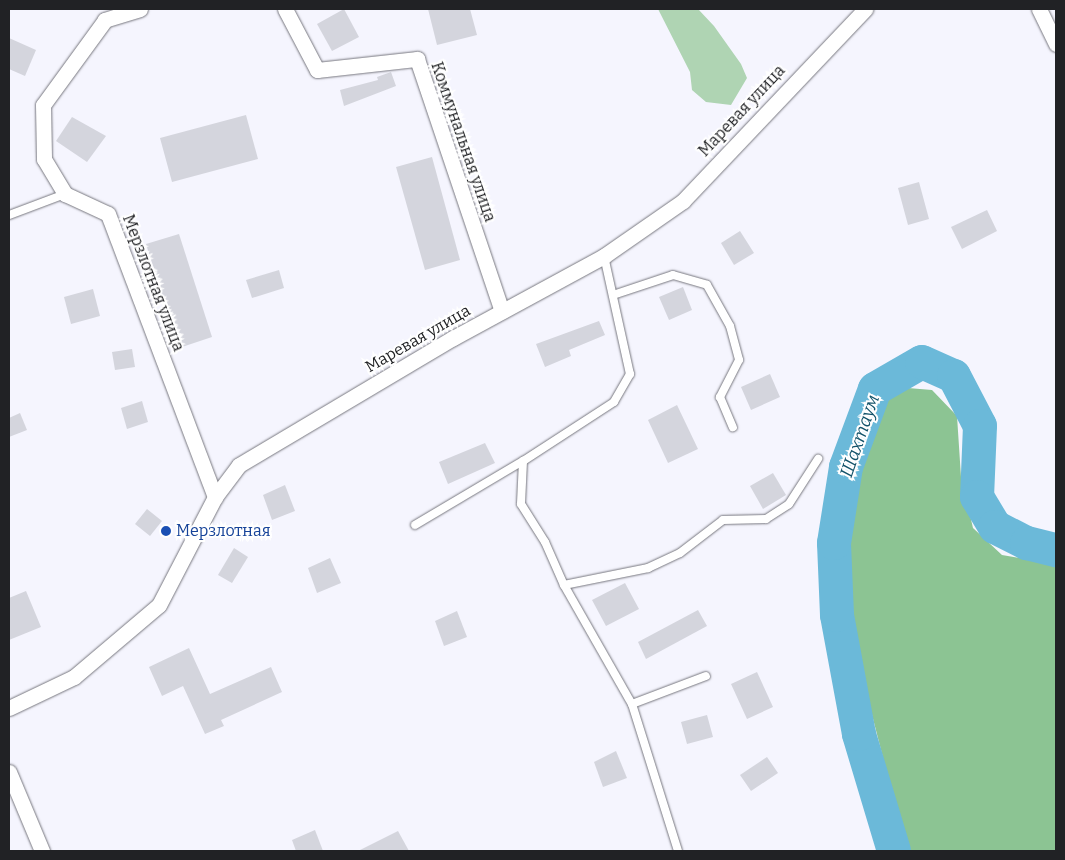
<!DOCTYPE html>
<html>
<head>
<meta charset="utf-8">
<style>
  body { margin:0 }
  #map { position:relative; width:1065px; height:860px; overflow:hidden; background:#f5f5fe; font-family:Bitter,serif }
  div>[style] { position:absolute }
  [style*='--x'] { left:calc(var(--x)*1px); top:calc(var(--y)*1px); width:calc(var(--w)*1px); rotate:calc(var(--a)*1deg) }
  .green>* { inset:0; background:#afd4b3 }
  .forest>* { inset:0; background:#8cc493 }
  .river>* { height:34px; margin:-17px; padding:0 17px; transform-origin:17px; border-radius:17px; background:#6bb9d9 }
  .building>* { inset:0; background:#d4d5dd }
  .roads { filter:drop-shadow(0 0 1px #77777f) drop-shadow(0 0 1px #77777f) }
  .lane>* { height:8px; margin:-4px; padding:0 4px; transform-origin:4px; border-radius:4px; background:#fff }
  .street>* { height:15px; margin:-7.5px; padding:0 7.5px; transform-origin:7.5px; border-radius:7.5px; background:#fff }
  .dots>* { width:14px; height:14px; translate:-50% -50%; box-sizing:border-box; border:2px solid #fff; border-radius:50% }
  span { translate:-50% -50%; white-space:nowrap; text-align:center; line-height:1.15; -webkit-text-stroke:4px #fff; paint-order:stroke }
  .street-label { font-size:16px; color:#212225 }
  .transit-label { font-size:16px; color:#164399 }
  .left { translate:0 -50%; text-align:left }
  .water-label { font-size:18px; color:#13536a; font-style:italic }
  .frame { position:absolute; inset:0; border:10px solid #212225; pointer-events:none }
</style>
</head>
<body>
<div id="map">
  <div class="green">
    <i style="clip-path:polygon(658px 9px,698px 9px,714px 26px,741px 64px,747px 78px,731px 105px,706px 102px,692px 90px,690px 72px)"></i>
  </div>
  <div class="forest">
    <i style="clip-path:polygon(896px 387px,932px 390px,957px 416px,961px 477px,973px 528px,1002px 555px,1056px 564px,1056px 851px,907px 851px,860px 668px,845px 567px,857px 472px,878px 407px)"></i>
  </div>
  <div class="river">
    <i style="--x:894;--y:851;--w:122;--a:-106.7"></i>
    <i style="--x:859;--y:734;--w:121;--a:-100.5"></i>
    <i style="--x:837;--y:615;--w:72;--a:-92.4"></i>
    <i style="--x:834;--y:543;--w:77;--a:-81"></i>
    <i style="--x:846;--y:467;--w:83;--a:-69.6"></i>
    <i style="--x:875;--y:389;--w:54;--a:-29.9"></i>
    <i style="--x:922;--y:362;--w:35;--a:24"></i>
    <i style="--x:954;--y:376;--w:56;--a:62.5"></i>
    <i style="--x:980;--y:426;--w:71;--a:92.4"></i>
    <i style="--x:977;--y:497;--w:35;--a:59"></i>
    <i style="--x:995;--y:527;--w:36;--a:27"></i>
    <i style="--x:1027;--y:543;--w:30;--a:14"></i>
  </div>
  <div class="building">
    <i style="clip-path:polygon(344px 9px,359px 37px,332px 51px,317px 24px)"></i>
    <i style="clip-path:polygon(428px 9px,470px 9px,477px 35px,437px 45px)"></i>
    <i style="clip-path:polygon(9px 38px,36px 50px,25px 76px,9px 69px)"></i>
    <i style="clip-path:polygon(391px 72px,396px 86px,344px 106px,340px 90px,378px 80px,377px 77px)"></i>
    <i style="clip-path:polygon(246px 115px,258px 159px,172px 182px,160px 138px)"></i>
    <i style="clip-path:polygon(72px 117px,106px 136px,87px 162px,56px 141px)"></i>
    <i style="clip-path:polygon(432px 157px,460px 260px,425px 270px,396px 167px)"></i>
    <i style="clip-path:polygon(919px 182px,929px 219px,908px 225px,898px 188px)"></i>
    <i style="clip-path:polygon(987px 210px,997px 231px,962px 249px,951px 227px)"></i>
    <i style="clip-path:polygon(740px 231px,754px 253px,734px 265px,721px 243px)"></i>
    <i style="clip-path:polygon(179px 234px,212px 337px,179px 348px,146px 244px)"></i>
    <i style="clip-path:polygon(279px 270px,284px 288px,252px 298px,246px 280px)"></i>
    <i style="clip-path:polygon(683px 287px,692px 310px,669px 320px,659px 297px)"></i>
    <i style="clip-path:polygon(93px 289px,100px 316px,71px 324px,64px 297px)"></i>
    <i style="clip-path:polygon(599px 321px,605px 335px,569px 350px,571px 356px,545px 367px,536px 344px)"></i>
    <i style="clip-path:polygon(132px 349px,135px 367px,115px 370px,112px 352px)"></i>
    <i style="clip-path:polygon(770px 374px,780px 397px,751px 410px,741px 387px)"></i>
    <i style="clip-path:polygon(142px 401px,148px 422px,127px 429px,121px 408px)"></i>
    <i style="clip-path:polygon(677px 405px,698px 449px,668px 463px,648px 420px)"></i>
    <i style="clip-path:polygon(20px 413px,27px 430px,9px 437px,9px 418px)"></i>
    <i style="clip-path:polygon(485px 443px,495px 463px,448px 484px,439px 462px)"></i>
    <i style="clip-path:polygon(773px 473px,786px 495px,763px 509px,750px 486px)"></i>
    <i style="clip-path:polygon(285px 485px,295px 511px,272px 520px,263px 495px)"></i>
    <i style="clip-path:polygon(147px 509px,162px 521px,150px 536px,135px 524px)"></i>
    <i style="clip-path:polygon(234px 548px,248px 557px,232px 583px,218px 575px)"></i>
    <i style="clip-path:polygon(330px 558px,341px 583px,317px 593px,308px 568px)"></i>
    <i style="clip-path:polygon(625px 583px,639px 609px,606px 626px,592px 600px)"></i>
    <i style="clip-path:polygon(26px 591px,41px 627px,9px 640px,9px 598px)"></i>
    <i style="clip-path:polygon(698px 610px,707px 626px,646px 659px,638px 642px)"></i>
    <i style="clip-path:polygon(457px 611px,467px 637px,444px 646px,435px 621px)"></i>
    <i style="clip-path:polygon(189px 648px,210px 694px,271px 667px,282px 692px,221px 720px,224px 726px,205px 734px,183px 686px,162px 696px,149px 667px)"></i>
    <i style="clip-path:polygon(757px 672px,773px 707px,747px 719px,731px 684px)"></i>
    <i style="clip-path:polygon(707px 715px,713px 737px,687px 744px,681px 722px)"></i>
    <i style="clip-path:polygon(616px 751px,627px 778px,603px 787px,594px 762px)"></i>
    <i style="clip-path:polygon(767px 757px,778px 773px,751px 791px,740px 775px)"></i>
    <i style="clip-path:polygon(315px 830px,323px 851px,296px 851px,292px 840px)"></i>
    <i style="clip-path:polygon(398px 831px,409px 851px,358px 851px)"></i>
  </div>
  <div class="roads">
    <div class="lane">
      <i style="--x:9;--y:215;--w:60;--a:-20.6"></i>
      <i style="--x:604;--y:256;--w:121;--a:77.6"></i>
      <i style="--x:630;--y:374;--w:32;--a:120"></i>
      <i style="--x:614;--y:402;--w:108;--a:147"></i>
      <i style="--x:523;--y:461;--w:43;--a:92.7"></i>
      <i style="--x:521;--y:504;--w:45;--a:57.7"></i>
      <i style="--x:545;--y:542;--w:47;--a:66.2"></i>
      <i style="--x:564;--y:585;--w:86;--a:-11.4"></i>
      <i style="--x:648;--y:568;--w:35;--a:-25"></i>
      <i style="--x:680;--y:553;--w:54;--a:-37.5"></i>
      <i style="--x:723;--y:520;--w:43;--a:-1.3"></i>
      <i style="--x:766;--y:519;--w:27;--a:-33"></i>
      <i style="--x:789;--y:504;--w:54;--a:-57.2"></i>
      <i style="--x:613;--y:295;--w:63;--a:-18.4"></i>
      <i style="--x:673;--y:275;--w:35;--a:16"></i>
      <i style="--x:707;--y:285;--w:47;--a:60.7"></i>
      <i style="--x:730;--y:326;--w:35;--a:75"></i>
      <i style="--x:739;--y:360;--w:42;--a:117.2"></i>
      <i style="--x:720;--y:397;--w:33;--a:67"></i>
      <i style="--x:415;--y:525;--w:126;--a:-30.7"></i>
      <i style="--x:564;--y:585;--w:137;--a:60.3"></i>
      <i style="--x:632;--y:704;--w:154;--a:72.6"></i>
      <i style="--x:632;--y:704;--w:79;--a:-20.7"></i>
    </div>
    <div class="street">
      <i style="--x:140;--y:9;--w:37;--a:163"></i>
      <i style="--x:105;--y:20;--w:105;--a:126.1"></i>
      <i style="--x:43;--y:105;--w:54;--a:88.9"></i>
      <i style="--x:44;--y:159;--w:41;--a:59"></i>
      <i style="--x:65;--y:194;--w:47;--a:24.9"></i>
      <i style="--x:108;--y:214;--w:303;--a:69.3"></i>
      <i style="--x:285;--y:9;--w:69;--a:62.3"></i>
      <i style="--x:317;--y:70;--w:101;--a:-6.3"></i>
      <i style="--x:417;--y:59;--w:266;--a:71.4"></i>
      <i style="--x:1039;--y:9;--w:39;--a:64"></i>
      <i style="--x:9;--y:708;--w:72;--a:-25.5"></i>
      <i style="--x:74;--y:677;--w:111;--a:-40.3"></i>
      <i style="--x:159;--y:605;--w:122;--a:-62.6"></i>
      <i style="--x:215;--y:497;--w:40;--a:-53"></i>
      <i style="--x:239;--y:465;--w:249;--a:-30.7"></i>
      <i style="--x:453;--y:338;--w:172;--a:-28.5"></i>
      <i style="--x:604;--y:256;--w:96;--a:-34.8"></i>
      <i style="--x:683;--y:201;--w:265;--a:-46.5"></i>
      <i style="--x:9;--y:772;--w:86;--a:67.3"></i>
    </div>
  </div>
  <div class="dots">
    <i style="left:166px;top:531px;background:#1a4fb4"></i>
  </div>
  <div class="street-label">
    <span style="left:742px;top:111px;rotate:-47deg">Маревая улица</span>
    <span style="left:463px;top:142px;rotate:71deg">Коммунальная улица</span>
    <span style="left:153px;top:283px;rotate:69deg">Мерзлотная улица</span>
    <span style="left:418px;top:339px;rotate:-30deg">Маревая улица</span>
  </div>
  <div class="transit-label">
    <span class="left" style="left:176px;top:531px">Мерзлотная</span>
  </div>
  <div class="water-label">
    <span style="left:860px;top:436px;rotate:-71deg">Шахтаум</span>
  </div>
  <div class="frame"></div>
</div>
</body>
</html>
